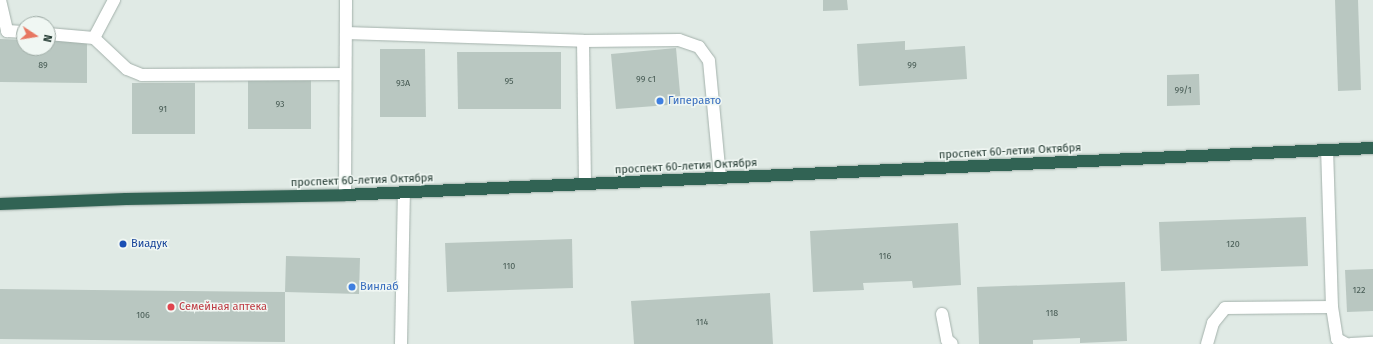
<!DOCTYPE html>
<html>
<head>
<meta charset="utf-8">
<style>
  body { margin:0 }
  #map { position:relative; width:1373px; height:344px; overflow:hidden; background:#e0eae5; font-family:"Fira Sans",sans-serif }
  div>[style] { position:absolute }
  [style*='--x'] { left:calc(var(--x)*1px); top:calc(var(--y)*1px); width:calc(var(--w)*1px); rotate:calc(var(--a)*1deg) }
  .building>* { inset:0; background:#b9c7c1 }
  .roads { filter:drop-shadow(0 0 1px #a3b1ab) drop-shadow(0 0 1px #a3b1ab) }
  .minor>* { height:12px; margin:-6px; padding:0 6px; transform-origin:6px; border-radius:6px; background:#fff }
  .highway>* { height:12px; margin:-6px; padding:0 6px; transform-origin:6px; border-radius:6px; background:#316354 }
  .dots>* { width:11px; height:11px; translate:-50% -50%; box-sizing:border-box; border:2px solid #f0f7f3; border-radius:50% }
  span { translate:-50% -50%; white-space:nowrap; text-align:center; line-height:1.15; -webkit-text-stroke:3px #f0f7f3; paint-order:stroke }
  .number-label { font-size:9px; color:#485c55 }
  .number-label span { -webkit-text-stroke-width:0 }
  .shop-label { font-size:11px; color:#366cbe }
  .left { translate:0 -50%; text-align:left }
  .street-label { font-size:11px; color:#223931 }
  .transit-label { font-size:11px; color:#164399 }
  .health-label { font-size:11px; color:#be3a42 }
  .north { position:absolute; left:16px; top:16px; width:40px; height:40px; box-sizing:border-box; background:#f0f7f3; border:1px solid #9eaba5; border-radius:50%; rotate:102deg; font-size:11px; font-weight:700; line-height:16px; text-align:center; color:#223931 }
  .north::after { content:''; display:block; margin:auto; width:14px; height:18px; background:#e77762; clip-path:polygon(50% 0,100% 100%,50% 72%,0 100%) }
</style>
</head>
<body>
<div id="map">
  <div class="building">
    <i style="clip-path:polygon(823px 0,847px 0,848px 10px,823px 11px)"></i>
    <i style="clip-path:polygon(1335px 0,1358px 0,1361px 90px,1338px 91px)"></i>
    <i style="clip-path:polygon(0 39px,24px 40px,24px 48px,48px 48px,48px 40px,87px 40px,87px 83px,0 82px)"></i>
    <i style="clip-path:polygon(905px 41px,905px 50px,965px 46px,967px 79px,859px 86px,857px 44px)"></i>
    <i style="clip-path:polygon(676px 48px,681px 104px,616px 109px,611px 54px)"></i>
    <i style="clip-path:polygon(380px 49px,425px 49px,426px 117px,380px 117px)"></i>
    <i style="clip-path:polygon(457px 52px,561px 52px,561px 109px,458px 109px)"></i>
    <i style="clip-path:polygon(1199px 74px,1200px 105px,1167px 106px,1167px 75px)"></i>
    <i style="clip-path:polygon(248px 78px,311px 78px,311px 129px,248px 129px)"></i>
    <i style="clip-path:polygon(132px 83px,195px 83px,195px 134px,132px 134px)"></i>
    <i style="clip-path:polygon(1306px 217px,1308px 266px,1161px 271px,1159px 222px)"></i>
    <i style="clip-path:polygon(958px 223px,961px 285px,913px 288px,912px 281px,863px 283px,864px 290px,813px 292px,810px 231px)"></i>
    <i style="clip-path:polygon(572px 239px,573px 288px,447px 292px,445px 243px)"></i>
    <i style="clip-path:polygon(286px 256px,360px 258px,359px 294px,285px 292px,285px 342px,0 339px,0 289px,285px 292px)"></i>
    <i style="clip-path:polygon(1373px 269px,1373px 311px,1347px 312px,1345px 270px)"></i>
    <i style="clip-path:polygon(1125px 282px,1127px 341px,1080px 343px,1080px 338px,1033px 340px,1033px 344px,979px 344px,977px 287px)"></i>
    <i style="clip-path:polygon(770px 293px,773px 344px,634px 344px,631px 301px)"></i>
  </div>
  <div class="roads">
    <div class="minor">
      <i style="--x:0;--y:0;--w:32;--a:77"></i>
      <i style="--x:7;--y:31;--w:17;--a:3"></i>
      <i style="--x:346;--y:33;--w:237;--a:1.9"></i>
      <i style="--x:583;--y:41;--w:96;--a:-0.6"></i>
      <i style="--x:679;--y:40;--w:21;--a:19"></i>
      <i style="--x:699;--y:47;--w:17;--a:54"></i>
      <i style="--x:709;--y:61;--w:118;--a:84.6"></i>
      <i style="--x:48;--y:34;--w:46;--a:5"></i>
      <i style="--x:94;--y:38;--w:43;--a:-62.2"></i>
      <i style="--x:94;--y:38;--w:45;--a:43.2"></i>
      <i style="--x:127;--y:69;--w:16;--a:22"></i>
      <i style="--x:142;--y:75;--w:203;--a:-0.3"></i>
      <i style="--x:583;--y:41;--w:143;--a:89.2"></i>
      <i style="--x:345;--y:195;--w:195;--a:-89.7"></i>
      <i style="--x:1332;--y:307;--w:32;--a:81"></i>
      <i style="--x:1337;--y:339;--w:10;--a:29"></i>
      <i style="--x:942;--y:314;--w:26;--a:79"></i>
      <i style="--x:947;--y:340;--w:6;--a:39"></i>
      <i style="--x:401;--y:344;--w:152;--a:-88.9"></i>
      <i style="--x:1207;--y:344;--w:22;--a:-74"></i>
      <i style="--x:1213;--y:323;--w:19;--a:-51"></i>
      <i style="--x:1225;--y:308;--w:107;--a:-0.5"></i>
      <i style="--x:1332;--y:307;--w:156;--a:-91.8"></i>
      <i style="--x:1351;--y:344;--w:22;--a:-3"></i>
    </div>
    <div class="highway">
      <i style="--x:0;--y:204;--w:126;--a:-2.3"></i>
      <i style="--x:126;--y:199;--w:219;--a:-1"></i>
      <i style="--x:345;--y:195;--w:1029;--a:-2.62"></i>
    </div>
  </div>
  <div class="dots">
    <i style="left:660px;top:101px;background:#3f7fe0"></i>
    <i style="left:123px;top:244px;background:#1a4fb4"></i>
    <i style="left:352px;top:287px;background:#3f7fe0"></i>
    <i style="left:171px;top:307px;background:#e0444e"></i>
  </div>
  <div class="number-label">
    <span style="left:43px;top:65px">89</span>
    <span style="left:912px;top:65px">99</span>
    <span style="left:646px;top:79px">99 с1</span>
    <span style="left:509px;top:81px">95</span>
    <span style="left:403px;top:83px">93А</span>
    <span style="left:1183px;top:90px">99/1</span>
    <span style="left:280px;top:104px">93</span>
    <span style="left:163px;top:109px">91</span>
    <span style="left:1233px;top:244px">120</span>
    <span style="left:885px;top:256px">116</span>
    <span style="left:509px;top:266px">110</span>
    <span style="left:1359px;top:290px">122</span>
    <span style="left:1052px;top:313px">118</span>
    <span style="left:143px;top:315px">106</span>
    <span style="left:702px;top:322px">114</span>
  </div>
  <div class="shop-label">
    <span class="left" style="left:668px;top:101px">Гиперавто</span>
    <span class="left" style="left:360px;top:287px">Винлаб</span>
  </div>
  <div class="street-label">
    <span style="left:1010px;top:152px;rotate:-3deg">проспект 60-летия Октября</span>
    <span style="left:686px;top:167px;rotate:-3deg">проспект 60-летия Октября</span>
    <span style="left:362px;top:181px;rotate:-2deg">проспект 60-летия Октября</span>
  </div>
  <div class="transit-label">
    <span class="left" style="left:131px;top:244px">Виадук</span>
  </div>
  <div class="health-label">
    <span class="left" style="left:179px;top:307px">Семейная аптека</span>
  </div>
  <div class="north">N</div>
</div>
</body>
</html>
